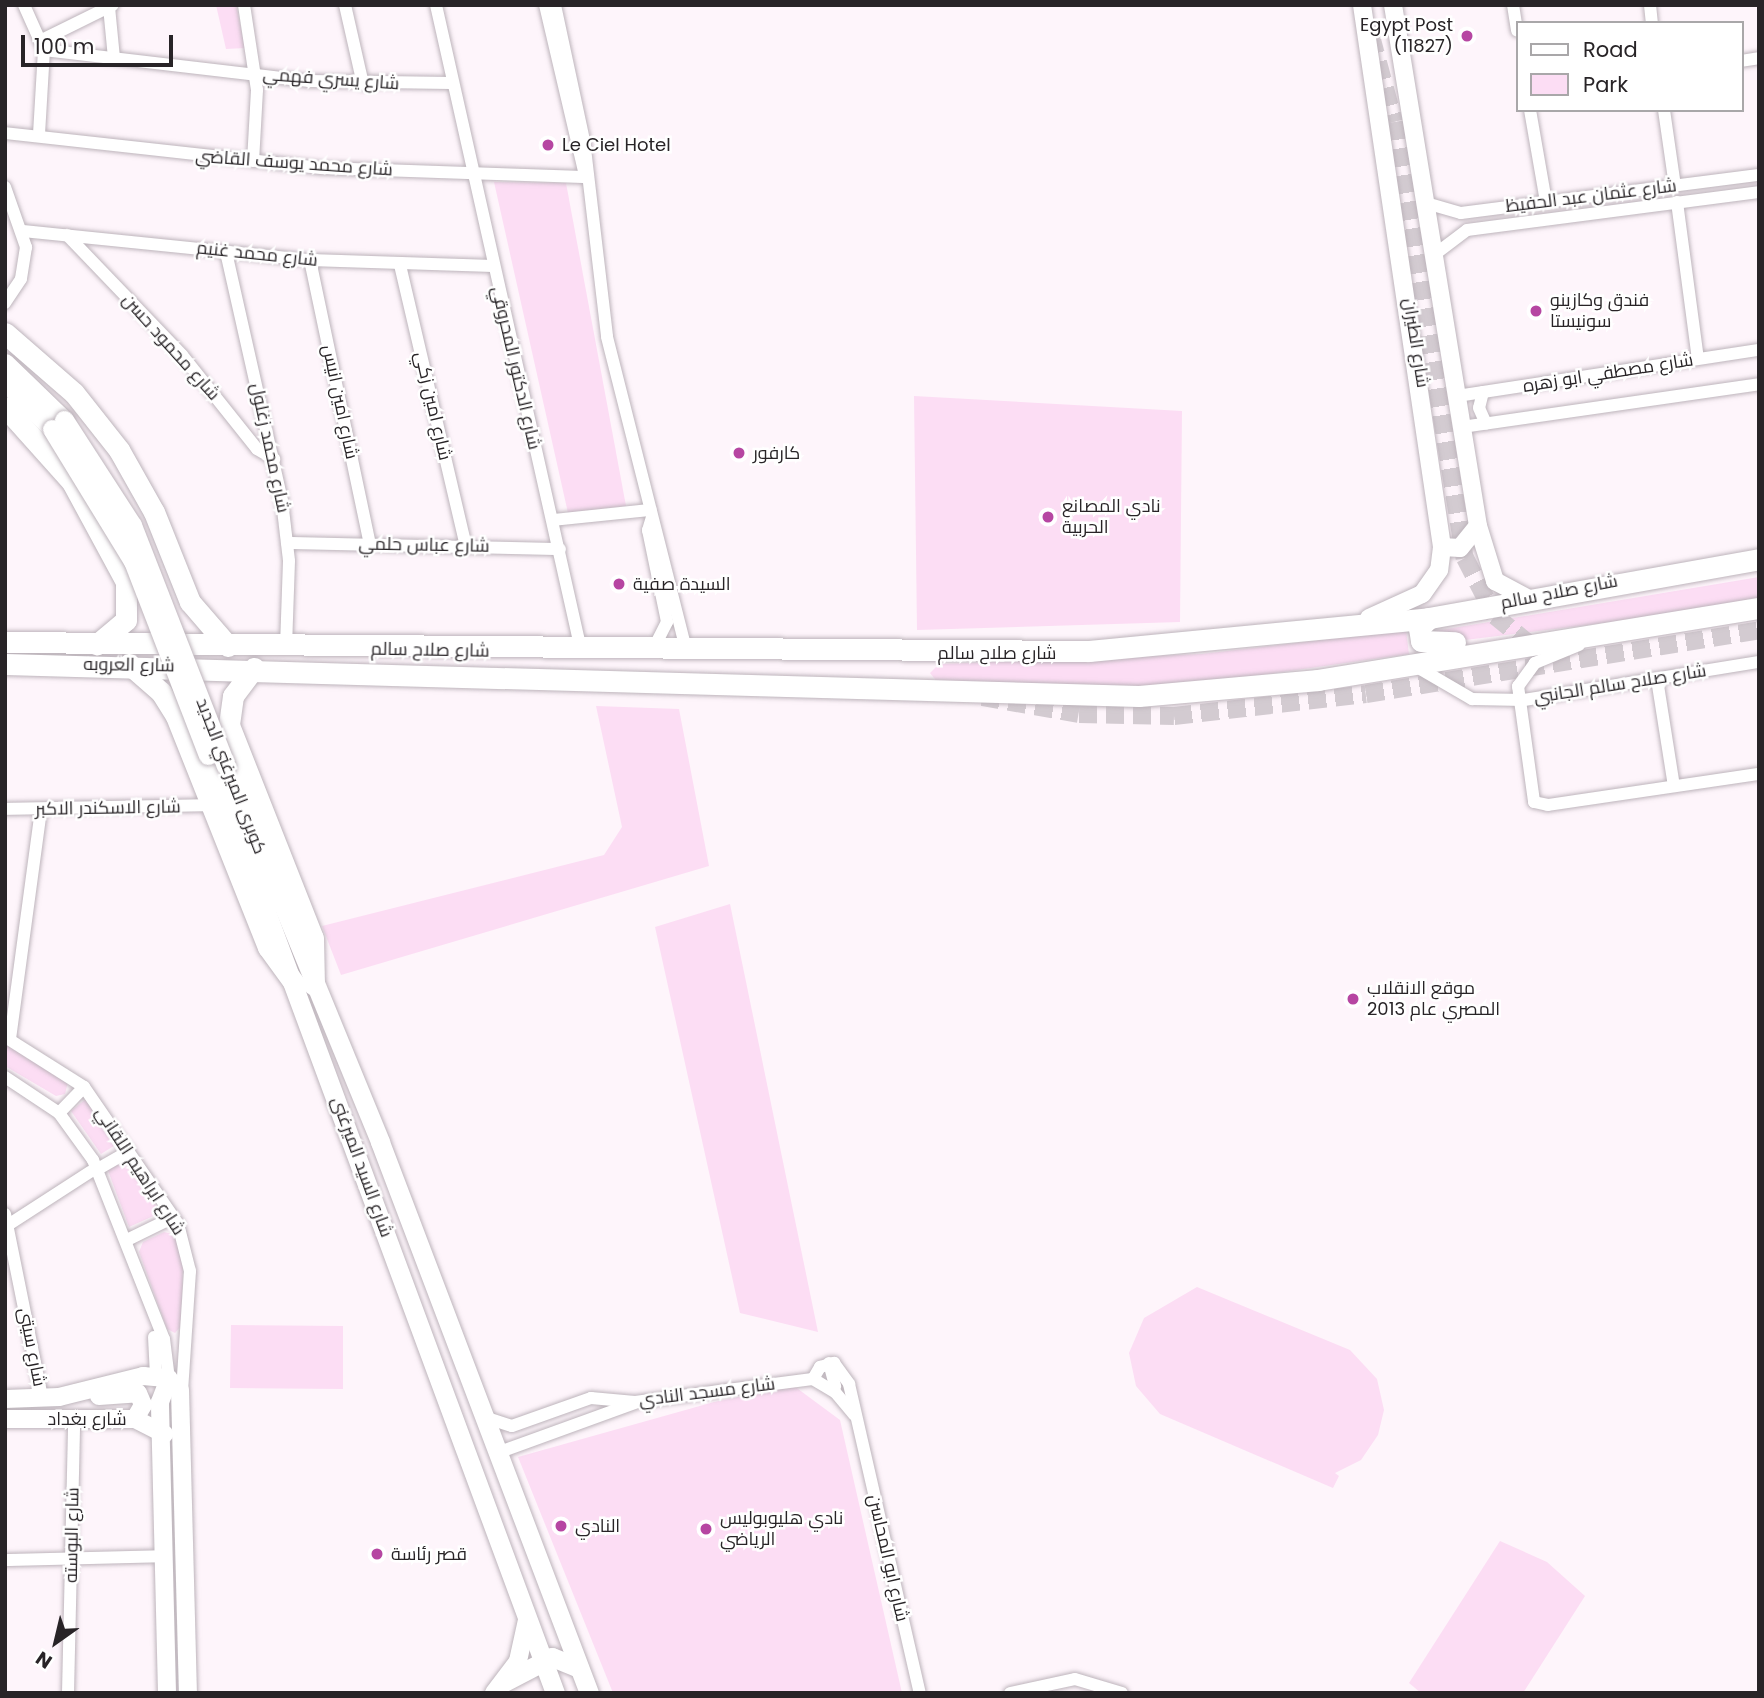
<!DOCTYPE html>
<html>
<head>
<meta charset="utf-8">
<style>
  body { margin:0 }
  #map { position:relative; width:1764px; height:1698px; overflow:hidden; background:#fef5fb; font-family:Poppins,Cairo,sans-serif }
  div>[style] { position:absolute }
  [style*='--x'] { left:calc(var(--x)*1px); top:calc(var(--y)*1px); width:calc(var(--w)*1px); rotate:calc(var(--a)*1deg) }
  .green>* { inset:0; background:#fcddf4 }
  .secondary-tunnel>* { height:18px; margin-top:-9px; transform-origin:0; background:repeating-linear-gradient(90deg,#d3cbd1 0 18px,transparent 0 27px) }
  .roads { filter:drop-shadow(0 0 2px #bdb4bb) drop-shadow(0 0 2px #bdb4bb) }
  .street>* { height:12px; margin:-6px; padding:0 6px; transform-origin:6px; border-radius:6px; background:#fff }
  .secondary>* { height:18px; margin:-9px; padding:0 9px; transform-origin:9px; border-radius:9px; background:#fff }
  .primary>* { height:19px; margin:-9.5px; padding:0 9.5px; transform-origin:9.5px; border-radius:9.5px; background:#fff }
  .highway>* { height:21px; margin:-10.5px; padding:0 10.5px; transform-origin:10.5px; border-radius:10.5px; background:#fff }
  .bridges { filter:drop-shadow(0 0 2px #bdb4bb) drop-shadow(0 0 2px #bdb4bb) }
  .primary-bridge>* { height:19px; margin:-9.5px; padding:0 9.5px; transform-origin:9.5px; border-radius:9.5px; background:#fff }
  .dots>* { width:19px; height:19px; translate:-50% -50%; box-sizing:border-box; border:4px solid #fff; border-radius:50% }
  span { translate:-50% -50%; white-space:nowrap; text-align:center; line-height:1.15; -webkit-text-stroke:5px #fff; paint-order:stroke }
  .poi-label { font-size:18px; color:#282427 }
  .right { translate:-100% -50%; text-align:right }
  .left { translate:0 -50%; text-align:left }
  .street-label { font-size:18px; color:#282427 }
  .frame { position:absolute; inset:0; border:7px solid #282427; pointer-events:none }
  .legend { position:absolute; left:1516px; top:21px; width:228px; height:91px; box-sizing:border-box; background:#fff; border:2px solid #a9a7a9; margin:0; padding:9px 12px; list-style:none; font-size:21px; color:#282427 }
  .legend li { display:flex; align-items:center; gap:14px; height:35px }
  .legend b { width:35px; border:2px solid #a9a7a9 }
  .north { position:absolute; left:21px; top:1607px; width:70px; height:70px; -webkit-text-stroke:5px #fff; paint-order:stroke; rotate:214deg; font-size:19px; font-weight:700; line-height:28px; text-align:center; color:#282427 }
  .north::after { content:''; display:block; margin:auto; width:24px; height:32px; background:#282427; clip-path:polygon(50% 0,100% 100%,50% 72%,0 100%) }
  .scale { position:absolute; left:21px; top:35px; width:152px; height:32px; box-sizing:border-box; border:4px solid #282427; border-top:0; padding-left:9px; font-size:21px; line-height:24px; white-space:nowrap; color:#282427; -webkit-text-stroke:5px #fff; paint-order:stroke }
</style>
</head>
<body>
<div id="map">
  <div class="green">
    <i style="clip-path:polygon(216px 5px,236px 5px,245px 48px,226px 49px)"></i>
    <i style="clip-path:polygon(494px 182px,566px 183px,626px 506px,568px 513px)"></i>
    <i style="clip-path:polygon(914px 396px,1182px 411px,1180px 622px,917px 630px)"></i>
    <i style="clip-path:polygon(1759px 577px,1759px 604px,1433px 644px,1429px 632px)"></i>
    <i style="clip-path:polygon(1406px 630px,1409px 654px,1190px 685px,1076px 691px,938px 683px,930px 673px,939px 664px,1201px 654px)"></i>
    <i style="clip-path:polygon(596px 706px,679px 709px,709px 866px,341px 975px,322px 926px,604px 855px,622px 827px)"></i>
    <i style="clip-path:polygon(730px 904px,818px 1332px,740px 1313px,655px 927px)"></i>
    <i style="clip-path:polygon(5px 1043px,68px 1082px,65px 1094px,56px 1096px,5px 1066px)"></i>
    <i style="clip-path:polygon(86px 1099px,117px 1144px,101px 1154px,71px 1111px)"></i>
    <i style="clip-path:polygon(128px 1159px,160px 1213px,129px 1227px,107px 1168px)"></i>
    <i style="clip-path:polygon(164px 1232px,177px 1235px,183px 1266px,181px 1326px,175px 1333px,167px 1329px,139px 1252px,143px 1242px)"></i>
    <i style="clip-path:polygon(1197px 1287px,1350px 1350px,1377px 1379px,1384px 1410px,1378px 1435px,1361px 1460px,1335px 1473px,1339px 1476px,1333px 1488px,1160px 1414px,1136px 1386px,1129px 1353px,1144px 1318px)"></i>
    <i style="clip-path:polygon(231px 1325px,343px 1326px,343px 1389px,230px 1388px)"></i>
    <i style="clip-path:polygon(794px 1386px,840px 1420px,902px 1693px,613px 1693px,518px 1457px,714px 1402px)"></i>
    <i style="clip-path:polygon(1500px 1541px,1547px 1562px,1585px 1596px,1523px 1693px,1421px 1693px,1409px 1683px)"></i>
  </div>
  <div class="secondary-tunnel">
    <i style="--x:1371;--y:36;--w:89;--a:75"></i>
    <i style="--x:1394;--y:122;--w:442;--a:80.8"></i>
    <i style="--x:1465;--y:558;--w:65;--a:62.7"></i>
    <i style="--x:1495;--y:616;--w:54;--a:39"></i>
    <i style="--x:982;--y:697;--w:98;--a:9.9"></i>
    <i style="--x:1079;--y:714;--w:95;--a:1.2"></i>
    <i style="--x:1174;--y:716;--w:193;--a:-6.5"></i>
    <i style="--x:1366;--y:694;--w:398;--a:-9.2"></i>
  </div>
  <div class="roads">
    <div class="street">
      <i style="--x:24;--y:5;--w:49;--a:66"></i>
      <i style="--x:44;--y:50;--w:85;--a:93.4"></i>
      <i style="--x:244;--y:5;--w:86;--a:81.3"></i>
      <i style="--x:257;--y:90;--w:71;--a:93.2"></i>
      <i style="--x:345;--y:5;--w:81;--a:77.2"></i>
      <i style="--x:436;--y:5;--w:661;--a:77.33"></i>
      <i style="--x:545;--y:5;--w:171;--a:76.8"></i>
      <i style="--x:555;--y:5;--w:138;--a:77.9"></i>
      <i style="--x:584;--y:140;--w:198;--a:83.3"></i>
      <i style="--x:607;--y:337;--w:323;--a:75.8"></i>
      <i style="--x:1513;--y:5;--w:26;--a:81"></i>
      <i style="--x:1650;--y:5;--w:18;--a:84"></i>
      <i style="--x:109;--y:7;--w:51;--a:84.4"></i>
      <i style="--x:40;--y:41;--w:81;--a:-26.3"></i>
      <i style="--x:44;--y:50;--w:267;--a:6.7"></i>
      <i style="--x:309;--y:81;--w:142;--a:0.8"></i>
      <i style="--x:1741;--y:61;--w:18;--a:-9"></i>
      <i style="--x:1530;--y:110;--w:93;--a:80.1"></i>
      <i style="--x:1664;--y:110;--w:77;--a:81.8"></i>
      <i style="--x:5;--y:133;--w:319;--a:6.3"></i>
      <i style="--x:322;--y:168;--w:262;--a:2"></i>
      <i style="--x:5;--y:187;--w:64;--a:70.7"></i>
      <i style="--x:26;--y:247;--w:32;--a:99"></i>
      <i style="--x:21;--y:279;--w:29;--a:124"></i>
      <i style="--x:1677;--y:202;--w:158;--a:82.4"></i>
      <i style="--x:1426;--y:203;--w:36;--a:16"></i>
      <i style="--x:1461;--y:213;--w:300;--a:-7.3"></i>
      <i style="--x:23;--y:231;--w:288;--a:5.8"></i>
      <i style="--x:310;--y:260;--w:183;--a:1.9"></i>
      <i style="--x:67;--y:235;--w:166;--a:46.2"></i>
      <i style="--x:182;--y:355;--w:120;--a:51.4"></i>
      <i style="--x:257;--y:449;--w:20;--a:30"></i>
      <i style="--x:226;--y:252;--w:255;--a:77.3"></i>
      <i style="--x:282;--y:501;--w:60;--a:83.3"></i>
      <i style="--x:289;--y:561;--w:87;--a:92"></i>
      <i style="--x:1434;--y:255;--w:41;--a:-37.1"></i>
      <i style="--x:1467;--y:230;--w:294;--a:-7.4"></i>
      <i style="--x:310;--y:260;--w:290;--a:78.1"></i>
      <i style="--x:400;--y:265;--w:289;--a:76.8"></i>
      <i style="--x:1483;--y:392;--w:16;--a:104"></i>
      <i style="--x:1479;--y:408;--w:17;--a:66"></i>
      <i style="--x:1457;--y:396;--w:305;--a:-8.7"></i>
      <i style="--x:1462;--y:427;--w:300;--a:-8.2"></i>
      <i style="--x:652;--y:517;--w:14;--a:107"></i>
      <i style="--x:648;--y:530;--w:94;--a:78.3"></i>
      <i style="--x:667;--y:622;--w:30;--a:117"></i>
      <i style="--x:553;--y:520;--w:98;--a:-5.9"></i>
      <i style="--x:287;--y:543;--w:273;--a:1.3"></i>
      <i style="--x:1579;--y:645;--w:48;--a:157.8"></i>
      <i style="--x:1535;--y:663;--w:29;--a:126"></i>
      <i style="--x:1518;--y:686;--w:117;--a:82.1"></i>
      <i style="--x:1534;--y:802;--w:14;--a:12"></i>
      <i style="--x:1548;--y:805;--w:213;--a:-8.4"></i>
      <i style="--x:1417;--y:667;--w:64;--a:30.2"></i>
      <i style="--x:1472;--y:699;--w:52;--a:1.1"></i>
      <i style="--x:1524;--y:700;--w:238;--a:-9.2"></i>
      <i style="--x:1657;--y:679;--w:108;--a:81"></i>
      <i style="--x:5;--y:809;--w:207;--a:-1.1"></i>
      <i style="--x:5;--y:1037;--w:93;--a:32.3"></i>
      <i style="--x:84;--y:1087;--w:166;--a:55.5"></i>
      <i style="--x:178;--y:1224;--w:49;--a:75.7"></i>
      <i style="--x:190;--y:1271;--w:122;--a:93.8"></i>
      <i style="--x:10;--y:1039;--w:231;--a:-82.3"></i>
      <i style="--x:5;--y:1077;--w:65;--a:33.7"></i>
      <i style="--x:59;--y:1113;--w:58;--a:54.1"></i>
      <i style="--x:93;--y:1160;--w:193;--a:68.4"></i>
      <i style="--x:164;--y:1339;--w:40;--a:82.9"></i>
      <i style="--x:59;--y:1113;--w:36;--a:-46"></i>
      <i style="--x:98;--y:1169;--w:36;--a:-30"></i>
      <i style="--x:5;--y:1214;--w:188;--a:78.6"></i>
      <i style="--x:8;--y:1225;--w:98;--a:-32.9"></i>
      <i style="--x:127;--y:1240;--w:52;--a:-26.1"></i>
      <i style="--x:154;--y:1337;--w:39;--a:87"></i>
      <i style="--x:829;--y:1363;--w:24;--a:75"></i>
      <i style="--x:813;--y:1379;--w:14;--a:-60"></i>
      <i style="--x:820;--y:1367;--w:15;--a:-16"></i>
      <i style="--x:834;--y:1363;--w:26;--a:54"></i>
      <i style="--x:849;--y:1384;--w:317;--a:77.1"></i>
      <i style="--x:813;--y:1379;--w:26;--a:31"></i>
      <i style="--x:835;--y:1392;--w:30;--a:50"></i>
      <i style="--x:484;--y:1417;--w:29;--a:18"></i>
      <i style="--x:512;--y:1426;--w:84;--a:-19.5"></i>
      <i style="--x:591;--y:1398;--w:44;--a:5.2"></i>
      <i style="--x:635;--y:1402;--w:179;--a:-7.4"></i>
      <i style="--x:497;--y:1453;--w:147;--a:-19.9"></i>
      <i style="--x:5;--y:1560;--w:160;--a:-1.4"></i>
      <i style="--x:68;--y:1693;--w:273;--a:-88.7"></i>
      <i style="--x:1010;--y:1693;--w:66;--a:-12.2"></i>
      <i style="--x:1075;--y:1679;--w:49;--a:16.6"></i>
    </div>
    <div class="secondary">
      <i style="--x:1362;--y:5;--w:548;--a:81.6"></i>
      <i style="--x:1442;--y:547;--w:23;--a:97"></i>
      <i style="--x:1439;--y:570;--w:29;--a:125"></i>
      <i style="--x:1422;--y:594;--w:58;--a:155.6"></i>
      <i style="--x:1393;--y:5;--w:528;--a:80.73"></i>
      <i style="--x:1478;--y:526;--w:58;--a:72.8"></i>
      <i style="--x:1495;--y:581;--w:36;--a:28"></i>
      <i style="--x:1442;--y:547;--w:18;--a:3"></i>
      <i style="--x:1460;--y:548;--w:28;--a:-51"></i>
      <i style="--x:99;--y:1396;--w:39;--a:-4"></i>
      <i style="--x:138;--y:1393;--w:13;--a:67"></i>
      <i style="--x:143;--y:1405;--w:16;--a:120"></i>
      <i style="--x:5;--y:1399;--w:54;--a:-2.1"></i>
      <i style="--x:59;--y:1397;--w:87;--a:-14"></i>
      <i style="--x:143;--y:1376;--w:23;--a:5"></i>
      <i style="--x:166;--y:1378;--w:18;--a:41"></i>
      <i style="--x:180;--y:1390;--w:303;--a:88.5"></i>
      <i style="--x:5;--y:1419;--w:130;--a:0"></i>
      <i style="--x:135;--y:1419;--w:33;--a:27"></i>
      <i style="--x:167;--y:1693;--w:291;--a:-91.4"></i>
      <i style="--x:160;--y:1402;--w:25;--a:-69"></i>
      <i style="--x:494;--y:1693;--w:40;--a:-53"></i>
      <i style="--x:518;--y:1661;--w:42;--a:-77.6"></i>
    </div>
    <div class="primary">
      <i style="--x:5;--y:363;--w:82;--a:44"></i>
      <i style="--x:5;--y:381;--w:67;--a:45.6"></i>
      <i style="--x:226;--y:766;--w:406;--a:67.7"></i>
      <i style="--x:380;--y:1142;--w:589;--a:69.23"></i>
      <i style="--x:214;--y:771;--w:983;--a:69.7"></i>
      <i style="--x:504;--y:1682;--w:54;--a:-27.5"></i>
      <i style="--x:552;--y:1657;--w:29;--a:22"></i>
    </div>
    <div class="highway">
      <i style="--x:5;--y:333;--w:91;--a:41"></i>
      <i style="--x:74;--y:393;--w:73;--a:51.7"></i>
      <i style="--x:119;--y:450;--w:71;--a:60.6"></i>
      <i style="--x:154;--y:512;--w:97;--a:68.2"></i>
      <i style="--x:190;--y:602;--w:58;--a:49.2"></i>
      <i style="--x:5;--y:407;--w:101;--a:48.2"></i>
      <i style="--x:72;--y:482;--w:114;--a:61.6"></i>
      <i style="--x:126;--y:582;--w:38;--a:90"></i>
      <i style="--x:126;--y:620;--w:38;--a:140"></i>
      <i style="--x:1429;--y:618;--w:14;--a:135"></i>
      <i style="--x:1419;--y:628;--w:13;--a:81"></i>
      <i style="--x:1421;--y:641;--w:34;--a:2"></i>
      <i style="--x:5;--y:642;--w:1084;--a:0.48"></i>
      <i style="--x:1089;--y:651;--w:342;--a:-5.5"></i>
      <i style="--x:1429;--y:618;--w:335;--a:-10.1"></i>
      <i style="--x:5;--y:664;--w:1134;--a:1.62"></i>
      <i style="--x:1139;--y:696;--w:180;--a:-5.1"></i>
      <i style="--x:1318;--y:680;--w:447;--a:-9.3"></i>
      <i style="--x:129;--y:664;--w:43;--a:41.2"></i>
      <i style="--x:161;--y:692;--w:28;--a:58"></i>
      <i style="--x:176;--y:716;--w:249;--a:68.3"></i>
      <i style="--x:268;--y:947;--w:49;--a:54.1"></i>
      <i style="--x:254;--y:668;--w:35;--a:127"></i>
      <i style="--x:233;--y:696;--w:29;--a:98"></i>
      <i style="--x:229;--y:725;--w:229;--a:68.5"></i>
      <i style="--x:313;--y:938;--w:47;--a:88.8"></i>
    </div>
  </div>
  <div class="bridges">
    <div class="primary-bridge">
      <i style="--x:64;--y:420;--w:125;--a:57.1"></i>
      <i style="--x:132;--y:525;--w:259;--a:68.7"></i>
      <i style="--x:52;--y:429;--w:155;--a:58.5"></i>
      <i style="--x:133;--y:561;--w:208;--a:68.9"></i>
    </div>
  </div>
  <div class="dots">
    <i style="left:1467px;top:36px;background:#b646a2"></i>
    <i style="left:548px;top:145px;background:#b646a2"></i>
    <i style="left:1536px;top:311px;background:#b646a2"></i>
    <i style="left:739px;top:453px;background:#b646a2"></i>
    <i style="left:1048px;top:517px;background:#b646a2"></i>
    <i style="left:619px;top:584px;background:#b646a2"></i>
    <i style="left:1353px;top:999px;background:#b646a2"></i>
    <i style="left:561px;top:1526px;background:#b646a2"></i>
    <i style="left:706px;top:1529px;background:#b646a2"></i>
    <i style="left:377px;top:1554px;background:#b646a2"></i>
  </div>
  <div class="poi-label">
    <span class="right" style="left:1453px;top:36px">Egypt Post<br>(11827)</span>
    <span class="left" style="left:562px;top:145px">Le Ciel Hotel</span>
    <span class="left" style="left:1550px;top:311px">فندق وكازينو<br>سونيستا</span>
    <span class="left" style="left:753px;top:453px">كارفور</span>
    <span class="left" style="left:1062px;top:517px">نادي المصانع<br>الحربية</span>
    <span class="left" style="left:633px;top:584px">السيدة صفية</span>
    <span class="left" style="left:1367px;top:999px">موقع الانقلاب<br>المصري عام 2013</span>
    <span class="left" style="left:720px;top:1529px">نادي هليوبوليس<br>الرياضي</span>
    <span class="left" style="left:575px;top:1526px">النادي</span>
    <span class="left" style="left:391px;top:1554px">قصر رئاسة</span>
  </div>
  <div class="street-label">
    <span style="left:331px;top:79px;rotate:4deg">شارع يسري فهمي</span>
    <span style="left:294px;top:163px;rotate:4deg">شارع محمد يوسف القاضي</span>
    <span style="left:1591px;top:196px;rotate:-7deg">شارع عثمان عبد الحفيظ</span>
    <span style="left:257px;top:254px;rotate:6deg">شارع محمد غنيم</span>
    <span style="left:1416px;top:343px;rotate:81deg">شارع الطيران</span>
    <span style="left:171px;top:347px;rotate:48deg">شارع محمود حسن</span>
    <span style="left:516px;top:368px;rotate:77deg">شارع الدكتور المحروقي</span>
    <span style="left:1608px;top:373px;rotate:-9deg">شارع مصطفي ابو زهره</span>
    <span style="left:340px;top:402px;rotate:78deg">شارع امين انيس</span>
    <span style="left:433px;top:406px;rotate:77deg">شارع امين زكي</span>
    <span style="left:270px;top:448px;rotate:78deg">شارع محمد زغلول</span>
    <span style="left:424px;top:545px;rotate:1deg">شارع عباس حلمي</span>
    <span style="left:1559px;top:592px;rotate:-11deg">شارع صلاح سالم</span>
    <span style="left:430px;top:650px;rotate:1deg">شارع صلاح سالم</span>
    <span style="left:997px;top:653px">شارع صلاح سالم</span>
    <span style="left:129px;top:665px;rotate:1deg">شارع العروبه</span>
    <span style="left:1620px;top:684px;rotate:-9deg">شارع صلاح سالم الجانبي</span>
    <span style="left:231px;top:776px;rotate:69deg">كوبرى الميرغني الجديد</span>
    <span style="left:108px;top:808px;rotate:-1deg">شارع الاسكندر الاكبر</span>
    <span style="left:362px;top:1167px;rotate:70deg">شارع السيد الميرغنى</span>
    <span style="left:140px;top:1171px;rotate:57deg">شارع ابراهيم اللقاني</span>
    <span style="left:32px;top:1347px;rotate:79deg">شارع سيتى</span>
    <span style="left:707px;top:1392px;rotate:-7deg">شارع مسجد النادي</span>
    <span style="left:87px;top:1419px">شارع بغداد</span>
    <span style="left:72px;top:1535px;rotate:-89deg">شارع البوسته</span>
    <span style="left:888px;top:1558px;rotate:77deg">شارع ابو المحاسن</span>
  </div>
  <div class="frame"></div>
  <ul class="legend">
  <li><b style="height:9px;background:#fff"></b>Road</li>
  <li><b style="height:19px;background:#fcddf4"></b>Park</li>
  </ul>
  <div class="north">N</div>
  <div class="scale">100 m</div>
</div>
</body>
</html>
